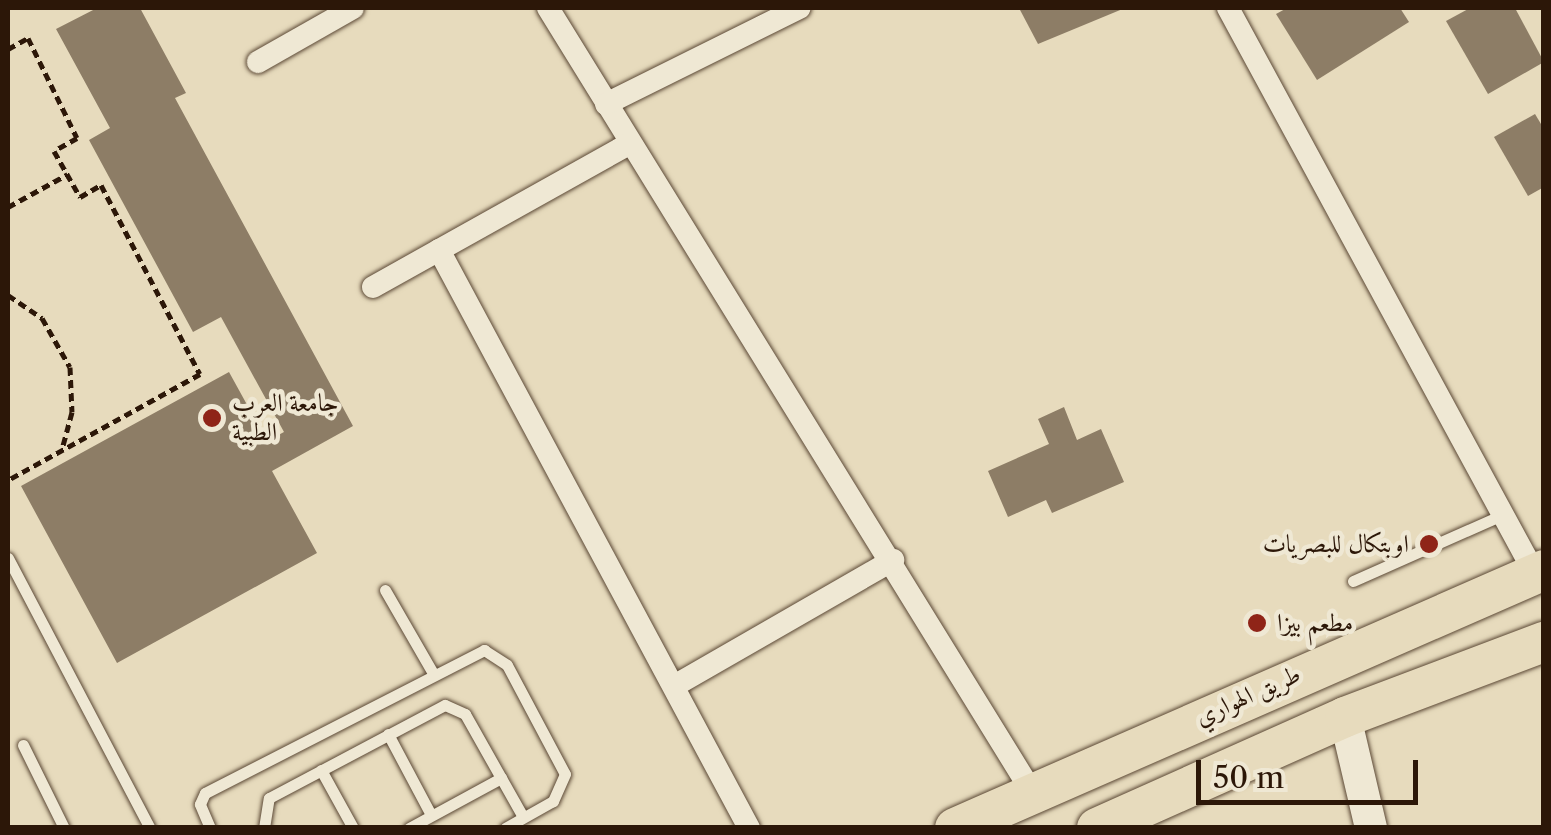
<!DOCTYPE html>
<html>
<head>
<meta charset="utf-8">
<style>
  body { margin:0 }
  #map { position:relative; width:1551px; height:835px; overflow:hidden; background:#e7dbbd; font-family:"Libre Caslon Text",Amiri,serif }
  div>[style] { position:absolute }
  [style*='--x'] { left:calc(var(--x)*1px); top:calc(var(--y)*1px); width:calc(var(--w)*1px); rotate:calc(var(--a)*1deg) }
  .building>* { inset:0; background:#8d7d66 }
  .path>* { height:5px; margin-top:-2.5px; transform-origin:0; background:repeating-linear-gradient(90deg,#2c1708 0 8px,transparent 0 13px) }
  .roads { filter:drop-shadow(0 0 2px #5b4835) drop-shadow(0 0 2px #5b4835) }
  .service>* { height:11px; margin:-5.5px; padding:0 5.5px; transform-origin:5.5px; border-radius:5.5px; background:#efe8d4 }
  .minor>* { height:22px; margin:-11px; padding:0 11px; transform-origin:11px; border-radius:11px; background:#efe8d4 }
  .secondary>* { height:32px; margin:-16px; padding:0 16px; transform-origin:16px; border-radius:16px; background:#efe8d4 }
  .trunk>* { height:40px; margin:-20px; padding:0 20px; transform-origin:20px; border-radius:20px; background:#e7dbbd }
  .dots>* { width:28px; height:28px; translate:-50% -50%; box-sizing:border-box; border:5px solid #efe8d4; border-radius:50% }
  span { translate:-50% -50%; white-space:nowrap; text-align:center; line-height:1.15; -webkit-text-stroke:9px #efe8d4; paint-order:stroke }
  .poi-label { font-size:25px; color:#2c1708 }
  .left { translate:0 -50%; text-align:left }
  .right { translate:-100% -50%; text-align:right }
  .street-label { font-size:25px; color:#2c1708 }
  .frame { position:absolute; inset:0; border:10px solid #2c1708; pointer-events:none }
  .scale { position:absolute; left:1196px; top:760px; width:222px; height:45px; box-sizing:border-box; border:5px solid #2c1708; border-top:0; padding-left:12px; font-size:30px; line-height:35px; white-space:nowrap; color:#2c1708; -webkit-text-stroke:8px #efe8d4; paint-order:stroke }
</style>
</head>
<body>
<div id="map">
  <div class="building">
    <i style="clip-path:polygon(97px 8px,140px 8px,186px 93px,175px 98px,353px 426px,272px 471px,317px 553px,117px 663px,21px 486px,229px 372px,267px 441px,284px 432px,221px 317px,193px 332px,89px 140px,110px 128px,56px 29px)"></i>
    <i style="clip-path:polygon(1019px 8px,1125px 8px,1038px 44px)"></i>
    <i style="clip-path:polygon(1287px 8px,1400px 8px,1409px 22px,1317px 80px,1276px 14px)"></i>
    <i style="clip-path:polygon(1470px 8px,1515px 8px,1544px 62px,1488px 94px,1446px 21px)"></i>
    <i style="clip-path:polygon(1535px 114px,1544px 129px,1544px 187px,1528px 196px,1494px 137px)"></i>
    <i style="clip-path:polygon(1064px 407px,1077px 440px,1101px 429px,1124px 482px,1052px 513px,1046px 500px,1008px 517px,988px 471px,1049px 444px,1038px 419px)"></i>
  </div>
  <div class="path">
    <i style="--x:8;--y:49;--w:23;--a:-29"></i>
    <i style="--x:28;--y:38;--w:111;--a:63.9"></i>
    <i style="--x:77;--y:138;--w:26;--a:151"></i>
    <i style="--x:54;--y:151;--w:53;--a:60.5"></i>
    <i style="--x:80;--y:197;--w:24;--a:-30"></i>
    <i style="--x:101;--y:185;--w:213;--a:62.4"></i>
    <i style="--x:200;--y:374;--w:219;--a:151.1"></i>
    <i style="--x:8;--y:207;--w:68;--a:-28.8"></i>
    <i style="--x:8;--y:295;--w:41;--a:34.1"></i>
    <i style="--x:42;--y:318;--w:56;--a:60.3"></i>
    <i style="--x:70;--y:367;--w:45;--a:87.5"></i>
    <i style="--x:72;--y:412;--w:38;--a:105"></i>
  </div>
  <div class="roads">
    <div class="service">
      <i style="--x:8;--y:558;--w:305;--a:62.3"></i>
      <i style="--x:1353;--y:581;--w:163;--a:-23.9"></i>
      <i style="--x:385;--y:590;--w:96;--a:60"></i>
      <i style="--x:388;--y:734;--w:92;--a:62"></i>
      <i style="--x:23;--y:745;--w:93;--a:63.7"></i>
      <i style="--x:321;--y:770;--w:66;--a:61.1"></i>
      <i style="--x:210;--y:828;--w:26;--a:-113"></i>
      <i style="--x:200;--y:804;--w:12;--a:-66"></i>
      <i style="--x:205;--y:793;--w:314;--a:-27.1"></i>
      <i style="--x:484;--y:650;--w:27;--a:33"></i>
      <i style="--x:507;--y:665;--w:123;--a:62"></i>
      <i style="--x:565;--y:774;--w:30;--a:114"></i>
      <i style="--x:553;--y:801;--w:55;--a:150.6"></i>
      <i style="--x:264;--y:828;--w:30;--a:-81"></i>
      <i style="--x:269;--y:798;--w:199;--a:-27.9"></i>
      <i style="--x:445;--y:705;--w:22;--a:24"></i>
      <i style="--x:465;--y:714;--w:118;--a:60.6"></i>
      <i style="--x:409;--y:828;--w:105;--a:-28.5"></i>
    </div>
    <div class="minor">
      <i style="--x:548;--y:8;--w:921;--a:58.31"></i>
      <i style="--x:1228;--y:8;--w:644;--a:61.52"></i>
      <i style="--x:258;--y:62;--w:109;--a:-29.6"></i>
      <i style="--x:606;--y:104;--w:216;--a:-26.4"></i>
      <i style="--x:439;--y:250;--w:656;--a:61.79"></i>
      <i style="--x:373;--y:287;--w:295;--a:-29.2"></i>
      <i style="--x:674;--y:686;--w:253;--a:-29.9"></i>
    </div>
    <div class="secondary">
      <i style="--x:1345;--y:717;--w:114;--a:76.8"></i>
    </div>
    <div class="trunk">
      <i style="--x:955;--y:828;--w:643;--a:-23.65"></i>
      <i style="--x:1097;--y:828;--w:272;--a:-24.1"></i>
      <i style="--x:1345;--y:717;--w:213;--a:-20.7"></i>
    </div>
  </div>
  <div class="dots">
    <i style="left:212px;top:418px;background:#8f2418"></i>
    <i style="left:1429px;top:544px;background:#8f2418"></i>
    <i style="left:1257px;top:623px;background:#8f2418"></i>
  </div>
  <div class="poi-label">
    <span class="left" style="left:232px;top:418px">جامعة العرب<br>الطبية</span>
    <span class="right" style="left:1409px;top:544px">اوبتكال للبصريات</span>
    <span class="left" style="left:1277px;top:623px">مطعم بيزا</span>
  </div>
  <div class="street-label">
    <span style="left:1248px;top:696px;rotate:-24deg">طريق الهواري</span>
  </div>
  <div class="frame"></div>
  <div class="scale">50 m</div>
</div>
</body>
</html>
